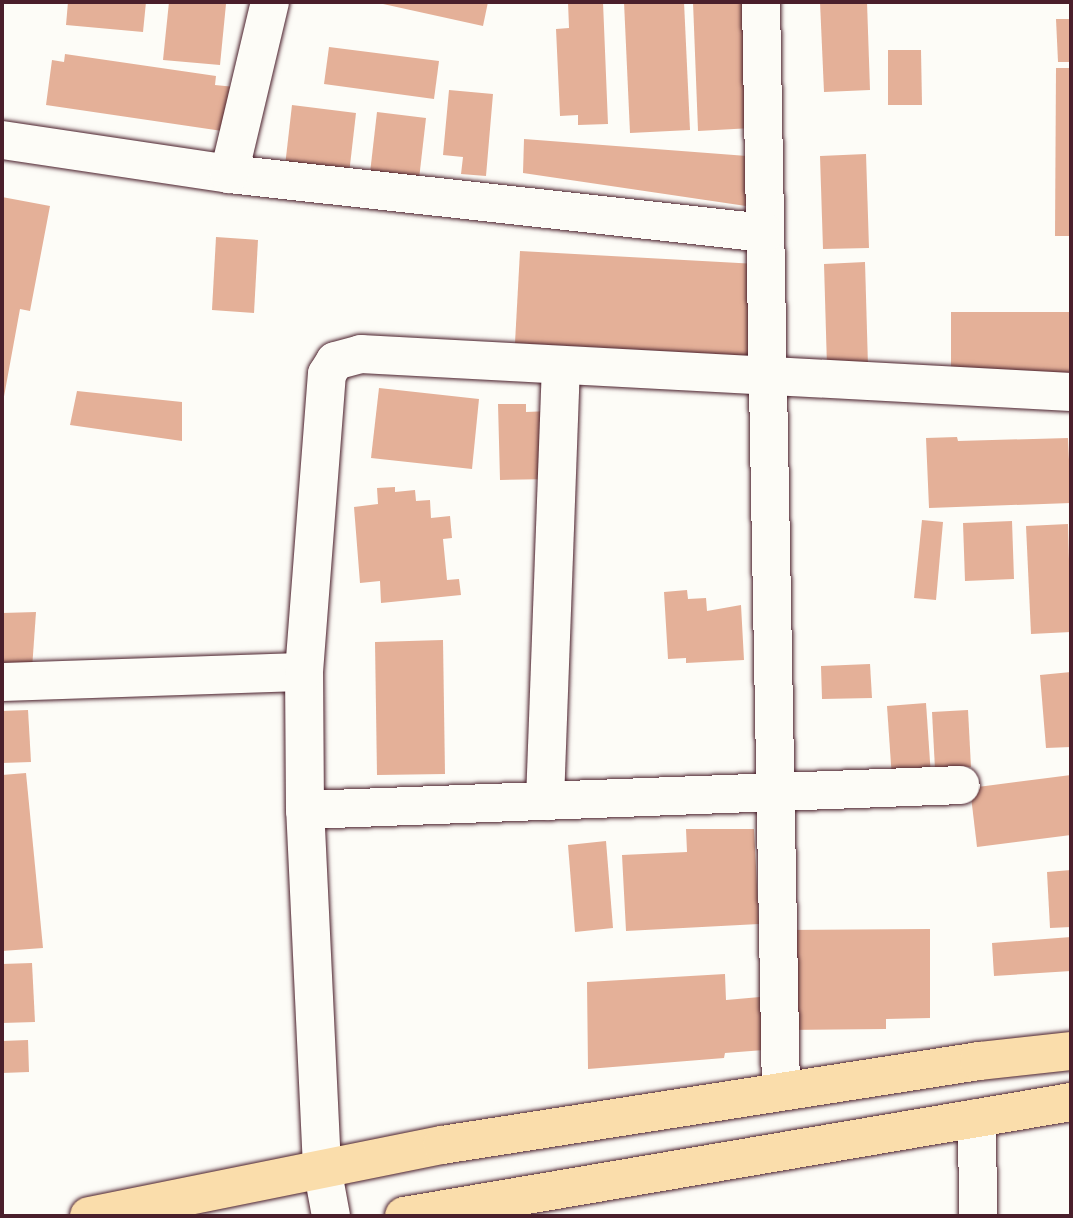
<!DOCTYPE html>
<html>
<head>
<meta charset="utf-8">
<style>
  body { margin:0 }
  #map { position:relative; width:1073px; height:1218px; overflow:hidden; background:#fdfcf7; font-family:Itim,sans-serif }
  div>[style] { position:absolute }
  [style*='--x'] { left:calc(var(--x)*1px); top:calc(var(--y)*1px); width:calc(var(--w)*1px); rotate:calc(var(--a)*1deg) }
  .building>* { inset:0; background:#e4b098 }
  .roads { filter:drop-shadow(0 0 2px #4a1f2b) drop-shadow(0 0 2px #4a1f2b) }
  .minor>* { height:38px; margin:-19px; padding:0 19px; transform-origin:19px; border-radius:19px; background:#fdfcf7 }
  .major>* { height:38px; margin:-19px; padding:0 19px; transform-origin:19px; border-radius:19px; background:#faddab }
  span { translate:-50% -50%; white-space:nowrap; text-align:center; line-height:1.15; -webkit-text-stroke:5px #fdfcf7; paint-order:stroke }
  .frame { position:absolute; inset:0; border:4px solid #4a1f2b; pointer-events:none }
</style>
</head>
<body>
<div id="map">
  <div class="building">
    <i style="clip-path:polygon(68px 2px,146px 2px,143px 32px,66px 25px)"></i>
    <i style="clip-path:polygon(169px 2px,226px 4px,220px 65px,163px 60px)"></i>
    <i style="clip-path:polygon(374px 2px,488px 2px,483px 26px)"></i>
    <i style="clip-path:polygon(568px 2px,603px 2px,608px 124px,578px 125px,578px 115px,560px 116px,556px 29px,569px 28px)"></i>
    <i style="clip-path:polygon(624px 2px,684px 2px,690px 130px,630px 133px)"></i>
    <i style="clip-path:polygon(693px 2px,749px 2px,752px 128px,698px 131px)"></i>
    <i style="clip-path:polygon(820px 2px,867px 2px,870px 90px,824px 92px)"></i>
    <i style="clip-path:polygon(1056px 19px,1071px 19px,1071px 62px,1058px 62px)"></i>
    <i style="clip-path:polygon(329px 47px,439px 61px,434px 99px,324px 84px)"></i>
    <i style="clip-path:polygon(888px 50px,921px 50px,922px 105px,888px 105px)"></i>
    <i style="clip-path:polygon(65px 54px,216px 76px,215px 85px,235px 87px,229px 132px,46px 105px,52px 60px,64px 62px)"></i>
    <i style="clip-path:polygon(1056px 68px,1071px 68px,1071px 236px,1055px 236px)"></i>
    <i style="clip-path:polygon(449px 90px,493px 94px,486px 176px,461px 174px,463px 157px,443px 155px)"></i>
    <i style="clip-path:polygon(292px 105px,356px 113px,349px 174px,285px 166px)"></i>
    <i style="clip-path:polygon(377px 112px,426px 118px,419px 179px,370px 173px)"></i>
    <i style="clip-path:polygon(524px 139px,747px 156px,746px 206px,523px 173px)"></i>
    <i style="clip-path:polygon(866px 154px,869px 248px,823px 249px,820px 156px)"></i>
    <i style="clip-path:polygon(2px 197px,50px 206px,30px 311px,20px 309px,3px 402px)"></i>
    <i style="clip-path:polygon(216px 237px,258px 240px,254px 313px,212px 310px)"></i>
    <i style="clip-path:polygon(520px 251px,757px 264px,752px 356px,515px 343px)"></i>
    <i style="clip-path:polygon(865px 262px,868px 366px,827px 367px,824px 264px)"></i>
    <i style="clip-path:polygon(951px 312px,1071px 312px,1071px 380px,951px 380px)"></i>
    <i style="clip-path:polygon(379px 388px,479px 399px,472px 469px,371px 458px)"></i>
    <i style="clip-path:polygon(77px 391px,182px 402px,182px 441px,70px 425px)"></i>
    <i style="clip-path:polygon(498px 404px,526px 404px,526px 412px,550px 411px,552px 479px,500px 480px)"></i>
    <i style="clip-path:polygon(957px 437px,958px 441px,1068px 438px,1071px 503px,929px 508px,926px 438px)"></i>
    <i style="clip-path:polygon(395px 487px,395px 492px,415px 490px,416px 501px,430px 500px,431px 518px,450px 516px,452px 538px,443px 539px,447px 580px,459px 579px,461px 595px,381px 603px,380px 581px,360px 583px,354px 507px,378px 504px,377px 488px)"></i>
    <i style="clip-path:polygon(922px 520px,943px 522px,936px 600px,914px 598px)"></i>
    <i style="clip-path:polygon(1012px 521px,1014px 579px,965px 581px,963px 523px)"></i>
    <i style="clip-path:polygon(1068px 524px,1071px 632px,1031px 634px,1026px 526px)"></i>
    <i style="clip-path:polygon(687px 590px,688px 599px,706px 598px,707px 611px,741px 605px,744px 660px,686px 663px,686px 658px,668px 659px,664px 592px)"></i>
    <i style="clip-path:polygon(36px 612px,32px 669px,2px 669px,2px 613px)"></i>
    <i style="clip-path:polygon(443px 640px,445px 774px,377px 775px,375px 642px)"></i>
    <i style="clip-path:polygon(870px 664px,872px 698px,822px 699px,821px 666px)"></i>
    <i style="clip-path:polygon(1071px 672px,1071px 747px,1046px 748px,1040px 675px)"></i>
    <i style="clip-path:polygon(926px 703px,931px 776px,892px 779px,887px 706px)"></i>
    <i style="clip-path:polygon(28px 710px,31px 762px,2px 763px,2px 711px)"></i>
    <i style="clip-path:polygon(968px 710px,971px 767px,935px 769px,932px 712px)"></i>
    <i style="clip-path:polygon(26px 773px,43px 948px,2px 951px,2px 775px)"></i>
    <i style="clip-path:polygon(1071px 775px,1071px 835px,977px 847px,970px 788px)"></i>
    <i style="clip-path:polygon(686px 829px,754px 829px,759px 924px,626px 931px,622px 855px,687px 852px)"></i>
    <i style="clip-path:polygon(606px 841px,613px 928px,575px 932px,568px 845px)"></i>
    <i style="clip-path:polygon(1071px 870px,1071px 927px,1050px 928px,1047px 872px)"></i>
    <i style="clip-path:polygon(930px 929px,930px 1018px,886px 1019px,886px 1029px,785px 1030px,784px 930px)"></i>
    <i style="clip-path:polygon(1071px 937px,1071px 971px,994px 976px,992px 943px)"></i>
    <i style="clip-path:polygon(32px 963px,35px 1022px,2px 1023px,2px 964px)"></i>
    <i style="clip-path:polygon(725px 974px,726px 1000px,760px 997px,765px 1050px,725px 1053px,724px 1058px,588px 1069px,587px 982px)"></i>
    <i style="clip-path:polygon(28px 1040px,29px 1072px,2px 1073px,2px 1041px)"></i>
  </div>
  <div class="roads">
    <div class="minor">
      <i style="--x:761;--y:2;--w:1089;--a:88.95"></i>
      <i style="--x:2;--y:140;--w:230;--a:8.5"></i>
      <i style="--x:229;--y:174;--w:539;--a:6.28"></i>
      <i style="--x:229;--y:174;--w:177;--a:-76.6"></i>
      <i style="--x:2;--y:682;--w:302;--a:-1.9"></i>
      <i style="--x:545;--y:801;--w:435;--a:-87.9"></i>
      <i style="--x:305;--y:810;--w:656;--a:-2.18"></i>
      <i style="--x:977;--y:1118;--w:98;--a:89.4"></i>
      <i style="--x:331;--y:1216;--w:50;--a:-100.4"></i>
      <i style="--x:322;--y:1167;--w:357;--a:-92.7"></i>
      <i style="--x:305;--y:810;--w:138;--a:-90.4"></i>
      <i style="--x:304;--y:672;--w:299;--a:-85.6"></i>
      <i style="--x:327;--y:374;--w:15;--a:-58"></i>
      <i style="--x:335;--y:361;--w:27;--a:-15"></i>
      <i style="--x:361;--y:354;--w:711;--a:3.06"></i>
    </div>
    <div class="major">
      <i style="--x:89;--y:1216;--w:360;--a:-11.4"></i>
      <i style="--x:442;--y:1145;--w:544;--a:-8.89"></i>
      <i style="--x:979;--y:1061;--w:93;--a:-6.2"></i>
      <i style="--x:404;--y:1216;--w:677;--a:-9.7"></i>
    </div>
  </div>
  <div class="frame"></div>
</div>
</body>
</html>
